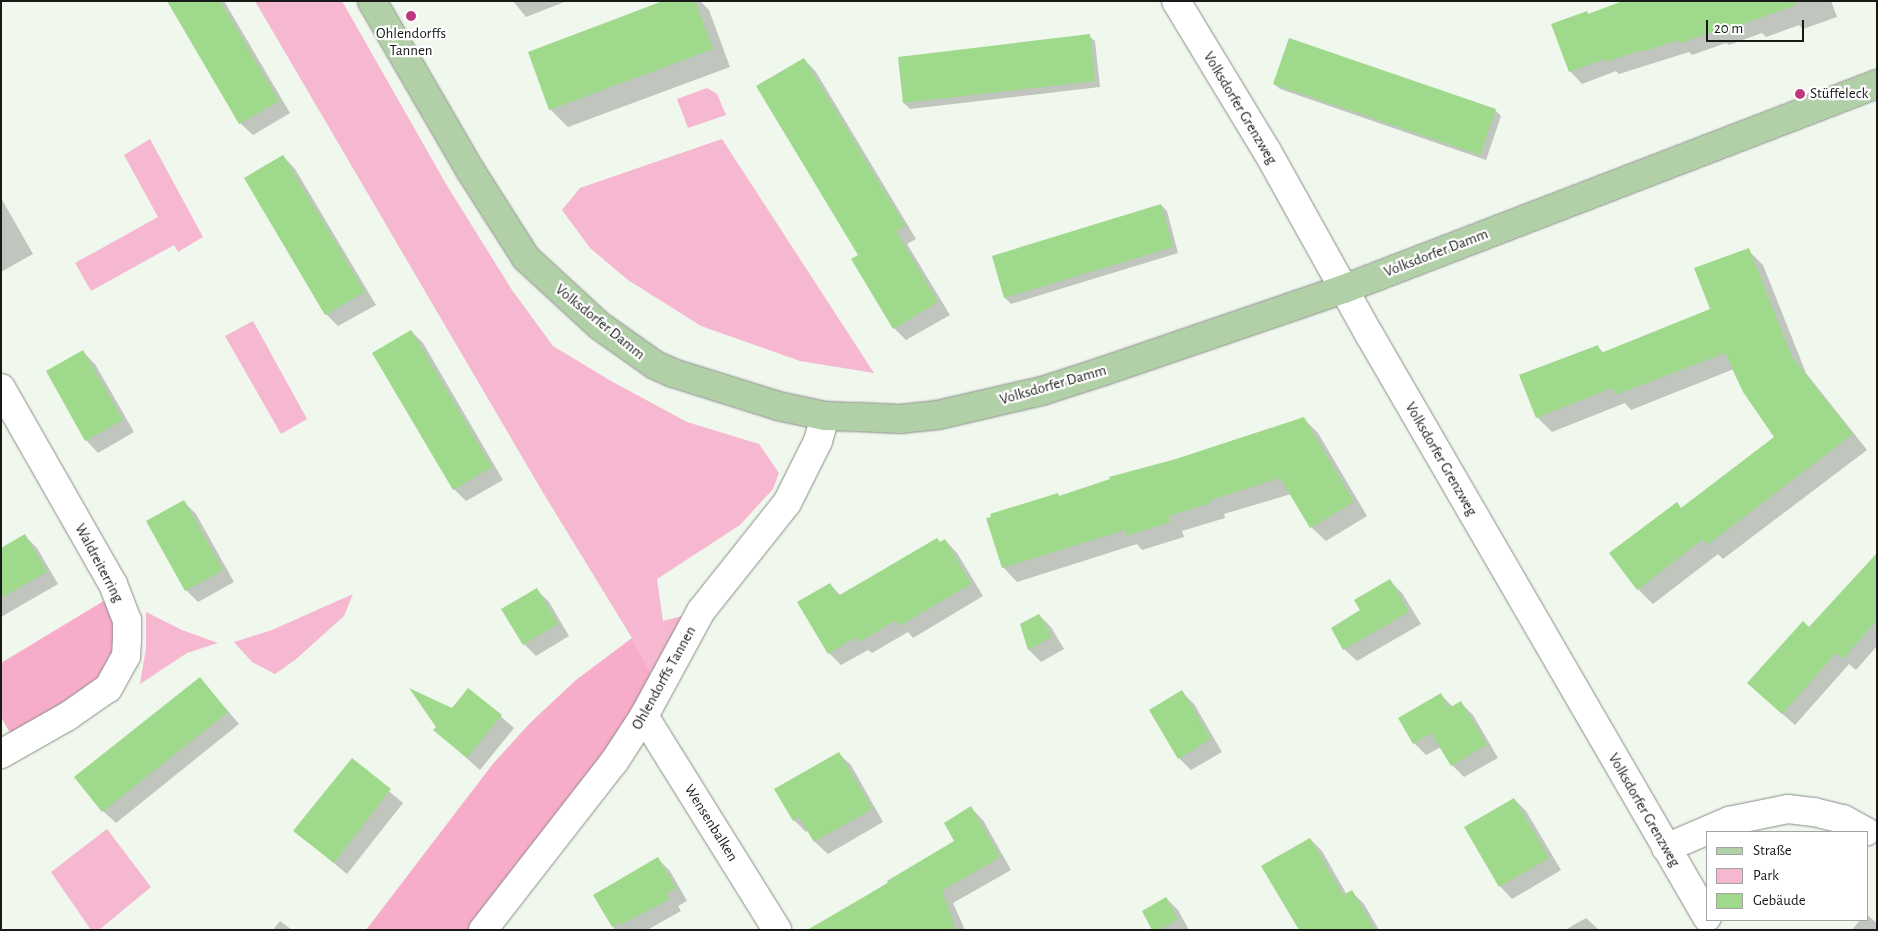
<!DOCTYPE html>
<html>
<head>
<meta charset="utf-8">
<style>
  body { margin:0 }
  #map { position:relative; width:1878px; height:931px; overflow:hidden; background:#f0f7ed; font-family:"Alegreya Sans",sans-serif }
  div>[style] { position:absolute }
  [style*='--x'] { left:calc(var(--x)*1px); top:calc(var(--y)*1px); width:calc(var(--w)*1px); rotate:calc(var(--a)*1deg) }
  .green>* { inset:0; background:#f6b8d0 }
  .forest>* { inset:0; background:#f7acca }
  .shadow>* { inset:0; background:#0003 }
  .building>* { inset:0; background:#9fd98c }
  .roads { filter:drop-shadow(0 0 1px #888e86) drop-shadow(0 0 1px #888e86) }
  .minor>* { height:28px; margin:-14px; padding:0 14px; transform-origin:14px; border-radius:14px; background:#fff }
  .major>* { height:28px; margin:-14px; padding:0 14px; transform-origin:14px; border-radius:14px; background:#b2d0a7 }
  .dots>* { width:14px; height:14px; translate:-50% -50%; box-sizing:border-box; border:2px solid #fff; border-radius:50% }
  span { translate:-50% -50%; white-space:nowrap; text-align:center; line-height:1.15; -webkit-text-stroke:4.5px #fff; paint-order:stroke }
  .poi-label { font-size:15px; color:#171a16 }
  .left { translate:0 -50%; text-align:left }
  .street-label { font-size:15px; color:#171a16 }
  .frame { position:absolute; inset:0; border:2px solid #171a16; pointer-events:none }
  .legend { position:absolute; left:1706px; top:831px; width:162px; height:90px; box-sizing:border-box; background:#fff; border:1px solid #a2a3a2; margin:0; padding:6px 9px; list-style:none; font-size:15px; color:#171a16 }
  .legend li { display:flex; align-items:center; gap:10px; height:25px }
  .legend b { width:25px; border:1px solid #a2a3a2 }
  .scale { position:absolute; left:1706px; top:20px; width:98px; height:22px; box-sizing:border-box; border:2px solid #171a16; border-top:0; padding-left:6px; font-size:15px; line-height:18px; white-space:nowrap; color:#171a16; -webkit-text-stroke:4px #fff; paint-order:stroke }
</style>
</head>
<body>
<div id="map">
  <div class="green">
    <i style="clip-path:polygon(255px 1px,342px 1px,446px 184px,512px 290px,553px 346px,611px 381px,687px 422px,759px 444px,779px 473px,773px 489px,740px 525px,657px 579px,663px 621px,701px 611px,659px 688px,632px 638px,542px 491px)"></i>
    <i style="clip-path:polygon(707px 88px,717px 94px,726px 115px,688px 128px,677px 99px)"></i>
    <i style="clip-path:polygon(150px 139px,203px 237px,178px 252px,174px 245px,91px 291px,75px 263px,158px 217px,124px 155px)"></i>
    <i style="clip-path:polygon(722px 139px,874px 373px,800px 361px,701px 326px,628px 280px,590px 248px,562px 210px,580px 188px)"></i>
    <i style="clip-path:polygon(253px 321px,307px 419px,281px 434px,225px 336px)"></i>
    <i style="clip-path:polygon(353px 594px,344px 616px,295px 660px,275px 674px,252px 662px,234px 642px,272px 630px)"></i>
    <i style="clip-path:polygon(146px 612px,182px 630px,218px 643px,187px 653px,140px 684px,146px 648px)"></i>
    <i style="clip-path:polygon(107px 829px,151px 887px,99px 930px,91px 930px,51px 872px)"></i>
  </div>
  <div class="forest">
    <i style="clip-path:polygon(117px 593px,126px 656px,17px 745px,1px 717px,1px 663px)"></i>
    <i style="clip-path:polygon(632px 638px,659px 688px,483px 930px,366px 930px,492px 765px,530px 723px,576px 680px)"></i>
  </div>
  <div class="shadow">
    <i style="clip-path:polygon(169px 1px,224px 1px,290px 113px,253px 135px,240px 123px)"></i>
    <i style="clip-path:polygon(513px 1px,567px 1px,526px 17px)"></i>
    <i style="clip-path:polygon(666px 1px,700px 1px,709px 10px,730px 67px,568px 127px,550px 109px)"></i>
    <i style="clip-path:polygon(1636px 1px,1831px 1px,1837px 17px,1803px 29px,1799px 25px,1766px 37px,1762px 33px,1729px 45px,1726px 43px,1692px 55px,1689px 52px,1619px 74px,1616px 71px,1582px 84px,1570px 71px,1587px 12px,1589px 15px)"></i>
    <i style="clip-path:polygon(1089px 36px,1095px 41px,1100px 87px,910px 109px,904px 103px,899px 58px)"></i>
    <i style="clip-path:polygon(804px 59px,816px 72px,916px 239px,907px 244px,950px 315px,906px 340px,894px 328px,859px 256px)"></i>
    <i style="clip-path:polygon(1274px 84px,1495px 110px,1501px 116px,1486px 160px,1280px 89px)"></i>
    <i style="clip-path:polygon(283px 156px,295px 169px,376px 305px,338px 326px,326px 314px)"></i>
    <i style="clip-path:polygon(1px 198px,33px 254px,1px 272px)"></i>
    <i style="clip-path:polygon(1161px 205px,1167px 211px,1178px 253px,1011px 304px,1005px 298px,993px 257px)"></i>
    <i style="clip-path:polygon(1748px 250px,1763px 265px,1806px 373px,1867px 450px,1723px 559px,1718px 554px,1653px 604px,1638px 589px,1681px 509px,1776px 437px,1734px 369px,1631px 410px,1625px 403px,1552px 432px,1537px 417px,1597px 346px,1604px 353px,1712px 310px)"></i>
    <i style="clip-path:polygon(411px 331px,423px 343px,503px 480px,466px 501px,454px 489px)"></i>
    <i style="clip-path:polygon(83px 352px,95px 364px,134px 432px,98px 453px,86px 440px)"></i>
    <i style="clip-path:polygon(1303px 418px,1318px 433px,1367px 516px,1326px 541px,1311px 527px,1291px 494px,1224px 514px,1225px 518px,1182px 531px,1184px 537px,1142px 550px,1137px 544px,1017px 582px,1003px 567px,1057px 494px,1060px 497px)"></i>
    <i style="clip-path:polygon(183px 501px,196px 514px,234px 582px,198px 602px,186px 590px)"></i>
    <i style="clip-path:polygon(25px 536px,37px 548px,58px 584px,1px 617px,1px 550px)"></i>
    <i style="clip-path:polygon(945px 540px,957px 553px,983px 596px,913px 638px,908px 632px,872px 653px,868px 650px,841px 665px,829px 653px,830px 584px,841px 596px)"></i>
    <i style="clip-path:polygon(1877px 579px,1877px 646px,1856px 670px,1849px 664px,1795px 725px,1761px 695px,1809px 629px)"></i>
    <i style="clip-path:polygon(1389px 580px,1402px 593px,1421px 624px,1357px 661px,1344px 649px,1361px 611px)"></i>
    <i style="clip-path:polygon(537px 590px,549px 602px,569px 636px,536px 656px,524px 644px)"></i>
    <i style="clip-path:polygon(1039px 615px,1051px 627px,1064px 649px,1041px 662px,1029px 650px,1021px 625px)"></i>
    <i style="clip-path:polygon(200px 678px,239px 724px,116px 823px,103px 811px)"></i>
    <i style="clip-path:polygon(469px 689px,514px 728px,480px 770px,435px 730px)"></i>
    <i style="clip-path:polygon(1182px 692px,1194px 704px,1222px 752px,1191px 770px,1179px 758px)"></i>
    <i style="clip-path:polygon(1441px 695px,1453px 707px,1461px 703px,1473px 715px,1498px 758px,1464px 777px,1452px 765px,1441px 747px,1426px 755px,1414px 743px)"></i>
    <i style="clip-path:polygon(838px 753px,851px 765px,883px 822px,828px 854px,815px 842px,809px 830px,806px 832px,794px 820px)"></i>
    <i style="clip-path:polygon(352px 760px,403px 803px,347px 874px,295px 831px)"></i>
    <i style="clip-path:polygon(1514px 799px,1526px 811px,1561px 870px,1512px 899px,1500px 886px,1466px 828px)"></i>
    <i style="clip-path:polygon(971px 808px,983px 820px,1011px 870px,953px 903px,965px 930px,844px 930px,835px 915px,956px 841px)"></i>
    <i style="clip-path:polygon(1310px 839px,1322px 851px,1347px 895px,1352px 892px,1364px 904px,1379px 930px,1300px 930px)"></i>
    <i style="clip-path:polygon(658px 859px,670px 871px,687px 901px,678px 906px,681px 911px,647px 930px,615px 930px,595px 896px)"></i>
    <i style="clip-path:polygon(1166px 898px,1178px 910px,1189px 930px,1154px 930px)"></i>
    <i style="clip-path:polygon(1867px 915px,1877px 923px,1877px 930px,1852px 930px,1860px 920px,1867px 920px)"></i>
    <i style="clip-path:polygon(1586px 918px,1599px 930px,1565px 930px)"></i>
    <i style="clip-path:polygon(280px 921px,292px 930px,273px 930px)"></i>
  </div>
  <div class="building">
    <i style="clip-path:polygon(167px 1px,220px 1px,279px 101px,239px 124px)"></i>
    <i style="clip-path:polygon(663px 1px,695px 1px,713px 49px,549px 110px,528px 52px)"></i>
    <i style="clip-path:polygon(1623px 1px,1796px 1px,1796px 5px,1715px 34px,1714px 31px,1679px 44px,1678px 40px,1642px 52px,1641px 50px,1606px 62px,1605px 59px,1569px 72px,1551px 24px,1587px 11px,1588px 14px)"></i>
    <i style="clip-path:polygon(1090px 34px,1095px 81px,903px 103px,898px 57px)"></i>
    <i style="clip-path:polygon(1289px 38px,1496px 109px,1480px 155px,1273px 84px)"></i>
    <i style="clip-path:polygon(804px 58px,905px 226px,896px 231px,938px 302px,893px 329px,851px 259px,858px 255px,756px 86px)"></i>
    <i style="clip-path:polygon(283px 155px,365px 292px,325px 315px,244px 178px)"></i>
    <i style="clip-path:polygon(1161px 204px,1173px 247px,1004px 298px,992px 256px)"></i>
    <i style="clip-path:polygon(1749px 248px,1792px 357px,1853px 434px,1707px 545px,1703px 539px,1637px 590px,1609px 553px,1677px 502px,1681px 508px,1774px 437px,1743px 392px,1725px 353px,1615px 395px,1612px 388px,1536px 418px,1519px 375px,1598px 345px,1601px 353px,1710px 309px,1694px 268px)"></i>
    <i style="clip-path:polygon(411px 330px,492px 467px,453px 490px,372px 353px)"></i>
    <i style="clip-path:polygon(83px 350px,123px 420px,85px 441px,46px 371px)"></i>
    <i style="clip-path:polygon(1304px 417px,1354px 502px,1310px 528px,1280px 478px,1210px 500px,1211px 503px,1168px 516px,1170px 522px,1127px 536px,1125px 530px,1002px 568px,986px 518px,991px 517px,990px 514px,1058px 493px,1059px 496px,1110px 479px,1109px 477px,1176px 459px)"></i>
    <i style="clip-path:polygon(184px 500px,223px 570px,185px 591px,146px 521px)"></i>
    <i style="clip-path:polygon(25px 534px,47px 572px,1px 598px,1px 548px)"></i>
    <i style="clip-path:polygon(937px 538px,940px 542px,945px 539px,971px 584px,899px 626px,896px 620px,859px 642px,856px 637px,828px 654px,797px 602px,830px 583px,838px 596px)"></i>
    <i style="clip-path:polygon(1877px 553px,1877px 620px,1843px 659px,1836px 653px,1782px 714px,1747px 683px,1803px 621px,1809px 627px)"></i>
    <i style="clip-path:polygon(1390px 579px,1409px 612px,1343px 650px,1331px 628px,1360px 610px,1354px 600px)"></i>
    <i style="clip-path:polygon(537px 588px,558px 624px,523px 645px,501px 609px)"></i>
    <i style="clip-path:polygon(1039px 614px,1052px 637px,1028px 650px,1020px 624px)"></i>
    <i style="clip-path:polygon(200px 677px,228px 712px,102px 812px,74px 777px)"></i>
    <i style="clip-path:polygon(409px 688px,452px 708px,468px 688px,502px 715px,467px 758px,433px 730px,436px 727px)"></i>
    <i style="clip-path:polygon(1182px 690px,1211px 739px,1178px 759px,1149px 710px)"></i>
    <i style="clip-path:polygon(1441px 693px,1449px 708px,1461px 701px,1487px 745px,1451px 766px,1431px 733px,1413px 744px,1398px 718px)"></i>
    <i style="clip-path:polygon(839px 752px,872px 809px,814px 842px,799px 817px,793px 821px,774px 789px)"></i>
    <i style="clip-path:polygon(352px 758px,391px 789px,334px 863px,293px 831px)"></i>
    <i style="clip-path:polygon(1514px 798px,1549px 858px,1499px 887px,1464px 827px)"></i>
    <i style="clip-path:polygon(971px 806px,1000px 857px,942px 891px,956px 930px,807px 930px,888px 883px,887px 881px,954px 841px,944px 823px)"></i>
    <i style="clip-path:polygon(1310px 838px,1343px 895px,1352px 890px,1375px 930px,1299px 930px,1261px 866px)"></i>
    <i style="clip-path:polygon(658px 857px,676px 888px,666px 894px,670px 899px,622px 924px,621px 922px,612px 927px,593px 895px)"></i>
    <i style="clip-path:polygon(1166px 897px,1178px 919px,1160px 930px,1152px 930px,1142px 911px)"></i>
  </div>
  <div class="roads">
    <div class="minor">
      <i style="--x:1176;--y:1;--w:175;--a:58.8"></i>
      <i style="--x:1267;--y:151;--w:210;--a:60.9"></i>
      <i style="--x:1369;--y:334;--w:674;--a:59.9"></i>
      <i style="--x:1;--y:388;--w:226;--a:60.3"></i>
      <i style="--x:113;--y:584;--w:39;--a:69"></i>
      <i style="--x:127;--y:620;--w:19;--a:90"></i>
      <i style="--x:127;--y:639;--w:17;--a:93"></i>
      <i style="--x:126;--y:656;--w:37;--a:119"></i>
      <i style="--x:108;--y:688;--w:49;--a:145"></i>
      <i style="--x:68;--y:716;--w:77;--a:150.4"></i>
      <i style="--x:644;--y:716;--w:252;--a:58.1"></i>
      <i style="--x:1666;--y:848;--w:69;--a:-23.2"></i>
      <i style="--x:1729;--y:821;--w:60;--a:-11.5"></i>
      <i style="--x:1788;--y:809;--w:26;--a:7"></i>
      <i style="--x:1814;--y:812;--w:30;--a:14"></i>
      <i style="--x:1843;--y:819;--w:26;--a:29"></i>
      <i style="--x:483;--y:930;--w:213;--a:-52.1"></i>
      <i style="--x:614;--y:762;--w:55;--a:-56.9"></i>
      <i style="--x:644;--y:716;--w:119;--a:-61.5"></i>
      <i style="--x:701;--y:611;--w:138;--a:-51.5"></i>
      <i style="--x:787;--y:503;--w:69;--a:-63.4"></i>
      <i style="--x:818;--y:441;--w:26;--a:-74"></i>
    </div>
    <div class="major">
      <i style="--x:372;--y:1;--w:195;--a:59.9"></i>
      <i style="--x:470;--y:170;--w:104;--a:57.5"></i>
      <i style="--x:526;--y:258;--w:100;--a:42.6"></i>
      <i style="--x:600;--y:326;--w:67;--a:35.3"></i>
      <i style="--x:655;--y:365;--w:20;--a:24"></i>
      <i style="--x:673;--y:373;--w:110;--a:17.4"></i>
      <i style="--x:778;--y:406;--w:48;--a:12"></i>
      <i style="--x:825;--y:416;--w:32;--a:2"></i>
      <i style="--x:857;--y:417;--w:43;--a:2.7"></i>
      <i style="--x:900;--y:419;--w:38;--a:-6"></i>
      <i style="--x:938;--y:415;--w:107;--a:-13"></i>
      <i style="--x:1042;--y:391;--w:65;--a:-17.9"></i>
      <i style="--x:1104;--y:371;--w:254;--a:-18.9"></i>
      <i style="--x:1344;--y:289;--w:571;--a:-21.04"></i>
    </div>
  </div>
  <div class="dots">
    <i style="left:411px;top:16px;background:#be397c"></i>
    <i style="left:1800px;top:94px;background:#be397c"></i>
  </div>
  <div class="poi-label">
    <span style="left:411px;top:42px">Ohlendorffs<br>Tannen</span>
    <span class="left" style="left:1810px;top:94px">Stüffeleck</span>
  </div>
  <div class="street-label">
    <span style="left:1240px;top:108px;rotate:59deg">Volksdorfer Grenzweg</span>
    <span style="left:1436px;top:253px;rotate:-21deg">Volksdorfer Damm</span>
    <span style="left:600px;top:322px;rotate:39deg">Volksdorfer Damm</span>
    <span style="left:1053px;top:385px;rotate:-16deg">Volksdorfer Damm</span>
    <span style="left:1441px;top:459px;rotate:60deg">Volksdorfer Grenzweg</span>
    <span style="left:99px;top:563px;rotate:62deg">Waldreiterring</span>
    <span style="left:664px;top:678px;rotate:-61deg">Ohlendorffs Tannen</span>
    <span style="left:1644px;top:810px;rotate:60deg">Volksdorfer Grenzweg</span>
    <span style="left:711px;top:823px;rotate:58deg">Wensenbalken</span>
  </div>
  <div class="frame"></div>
  <ul class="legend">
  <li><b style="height:6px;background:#b2d0a7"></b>Straße</li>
  <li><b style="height:14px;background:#f6b8d0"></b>Park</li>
  <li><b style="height:14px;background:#9fd98c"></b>Gebäude</li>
  </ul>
  <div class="scale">20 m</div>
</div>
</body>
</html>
